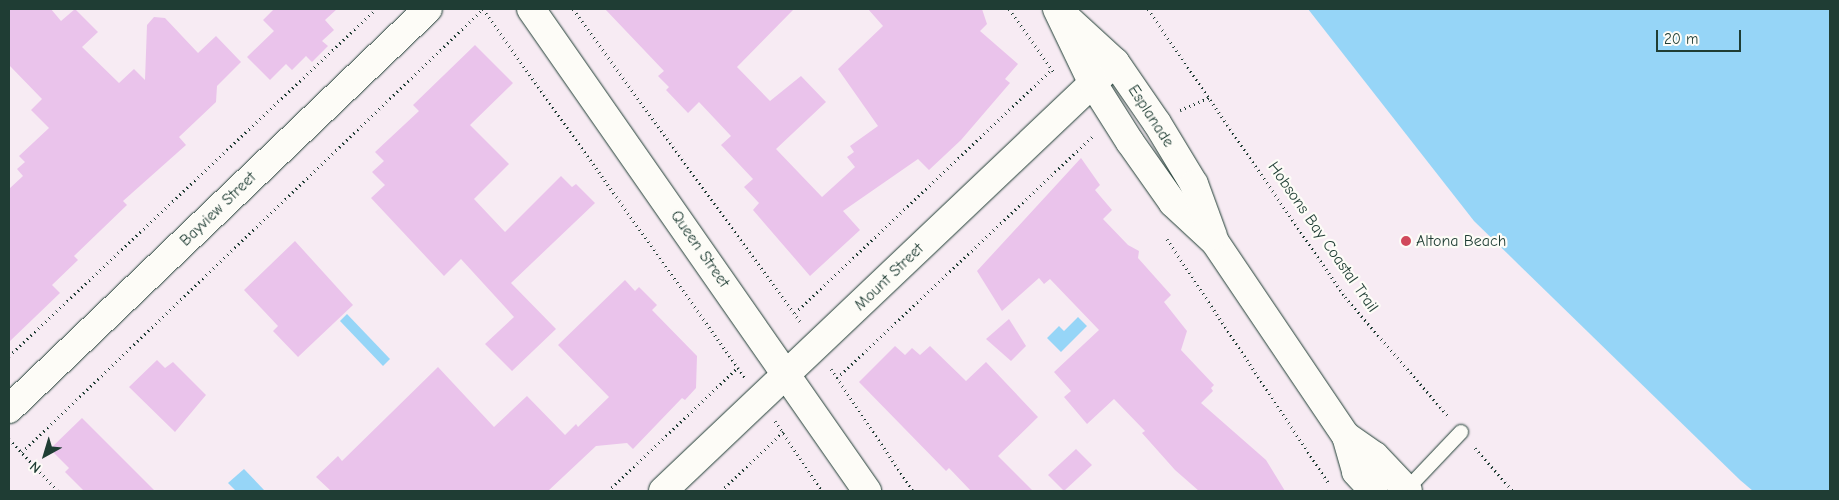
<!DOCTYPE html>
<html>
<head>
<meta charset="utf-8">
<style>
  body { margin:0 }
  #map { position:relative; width:1839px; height:500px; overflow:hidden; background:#f7ebf3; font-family:"Comic Neue",sans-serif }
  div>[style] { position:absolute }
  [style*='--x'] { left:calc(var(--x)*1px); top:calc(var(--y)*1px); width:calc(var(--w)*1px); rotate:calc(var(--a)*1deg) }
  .water>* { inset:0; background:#96d5f7 }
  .building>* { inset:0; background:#eac3eb }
  .path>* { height:3px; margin-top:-1.5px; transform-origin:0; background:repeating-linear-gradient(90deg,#1f3d34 0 1px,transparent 0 5px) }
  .roads { filter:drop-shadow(0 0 1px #1f3d34) drop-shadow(0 0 1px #1f3d34) }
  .service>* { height:14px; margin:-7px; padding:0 7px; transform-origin:7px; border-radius:7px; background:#fdfcf7 }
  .minor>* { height:28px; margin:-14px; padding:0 14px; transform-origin:14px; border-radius:14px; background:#fdfcf7 }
  .tertiary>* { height:28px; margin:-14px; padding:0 14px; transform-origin:14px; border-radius:14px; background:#fdfcf7 }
  .secondary>* { height:28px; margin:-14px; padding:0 14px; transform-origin:14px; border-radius:14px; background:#fdfcf7 }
  .dots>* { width:14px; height:14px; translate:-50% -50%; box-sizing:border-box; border:2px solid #fdfcf7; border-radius:50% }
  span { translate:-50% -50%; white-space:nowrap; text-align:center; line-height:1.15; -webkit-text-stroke:4.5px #fdfcf7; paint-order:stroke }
  .street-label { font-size:16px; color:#1f3d34 }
  .poi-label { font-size:16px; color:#1f3d34 }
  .left { translate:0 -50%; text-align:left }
  .frame { position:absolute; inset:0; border:10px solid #1f3d34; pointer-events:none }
  .north { position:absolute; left:20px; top:430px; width:50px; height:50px; -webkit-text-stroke:4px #fdfcf7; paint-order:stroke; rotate:219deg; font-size:14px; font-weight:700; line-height:20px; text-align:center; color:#1f3d34 }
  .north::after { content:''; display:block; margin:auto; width:18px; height:22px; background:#1f3d34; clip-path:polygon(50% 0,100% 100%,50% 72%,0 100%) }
  .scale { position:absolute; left:1656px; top:30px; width:85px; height:22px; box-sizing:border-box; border:2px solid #1f3d34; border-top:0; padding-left:6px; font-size:15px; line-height:18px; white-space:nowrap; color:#1f3d34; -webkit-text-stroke:4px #fdfcf7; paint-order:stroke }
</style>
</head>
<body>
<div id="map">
  <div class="water">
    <i style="clip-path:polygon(1308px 9px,1830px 9px,1830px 491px,1753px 491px,1740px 480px,1474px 221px)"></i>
    <i style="clip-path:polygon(347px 314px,390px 359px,383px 366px,340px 321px)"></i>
    <i style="clip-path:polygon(1078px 317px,1087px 326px,1061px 352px,1047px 338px,1059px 326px,1064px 331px)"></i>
    <i style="clip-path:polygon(244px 469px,265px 491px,236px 491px,228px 483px)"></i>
  </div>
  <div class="building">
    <i style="clip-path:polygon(9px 9px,51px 9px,61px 21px,75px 9px,98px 32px,82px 47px,119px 83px,134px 69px,145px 80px,147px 25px,154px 17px,165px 18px,198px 53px,216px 36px,241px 62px,217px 86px,216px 102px,179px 137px,186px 145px,123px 201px,127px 205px,74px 256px,78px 260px,52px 285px,60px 293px,9px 342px,9px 189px,23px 176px,17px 169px,25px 162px,19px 156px,49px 128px,31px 110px,42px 99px,9px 65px)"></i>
    <i style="clip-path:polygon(274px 9px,337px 9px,325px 20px,334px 30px,322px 41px,328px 46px,312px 62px,306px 56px,292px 70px,286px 64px,270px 80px,247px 57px,274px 31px,263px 20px)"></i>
    <i style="clip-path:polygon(605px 9px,794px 9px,737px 67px,770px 101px,801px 76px,826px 102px,776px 149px,822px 197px,855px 167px,847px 157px,854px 152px,850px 146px,878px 126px,838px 69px,883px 26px,868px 9px,982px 9px,987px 24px,980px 31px,1018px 64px,1005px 79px,1010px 83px,961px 140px,929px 170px,918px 159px,843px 211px,860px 230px,810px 276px,753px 210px,759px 203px,744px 187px,753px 179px,721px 145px,731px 136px,699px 102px,688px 113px,666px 90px,669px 87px,658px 76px,664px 71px)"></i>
    <i style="clip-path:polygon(475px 45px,513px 83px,470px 125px,509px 164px,474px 199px,505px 232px,561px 176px,572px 187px,576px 184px,595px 203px,511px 283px,556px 329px,512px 371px,485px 344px,514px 317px,461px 259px,444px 276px,371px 198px,385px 185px,372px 172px,384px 161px,375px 152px,419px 111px,413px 105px)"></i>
    <i style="clip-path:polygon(1081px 158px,1100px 185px,1095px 190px,1112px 210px,1103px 219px,1128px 245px,1139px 251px,1138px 258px,1171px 295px,1164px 302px,1187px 331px,1181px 350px,1214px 385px,1211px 388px,1213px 391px,1201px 403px,1266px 460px,1285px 491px,1199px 491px,1175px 470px,1142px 433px,1145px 431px,1114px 399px,1087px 424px,1064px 397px,1071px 391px,1054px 372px,1099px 330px,1050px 279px,1044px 284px,1039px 278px,1002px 311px,977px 271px)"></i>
    <i style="clip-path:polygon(295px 241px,353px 305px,298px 357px,273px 331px,278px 326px,244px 290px)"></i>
    <i style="clip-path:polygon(625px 280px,635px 291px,639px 287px,657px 305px,652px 310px,697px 356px,696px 388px,685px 400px,682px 398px,633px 449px,627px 443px,596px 446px,548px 491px,331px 491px,316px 477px,338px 456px,342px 461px,438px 367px,494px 427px,527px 396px,565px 435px,576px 424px,578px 427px,609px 397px,558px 345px)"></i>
    <i style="clip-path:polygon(1009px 319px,1026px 346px,1011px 361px,986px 339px)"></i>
    <i style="clip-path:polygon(895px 346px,905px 355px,912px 348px,920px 355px,930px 346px,966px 381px,986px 362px,1038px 417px,998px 456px,1033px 491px,971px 491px,949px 468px,946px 471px,859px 382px)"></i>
    <i style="clip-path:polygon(157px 360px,165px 368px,173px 362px,206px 395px,175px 432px,129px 387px)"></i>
    <i style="clip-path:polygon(82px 418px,155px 491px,84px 491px,65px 472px,69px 468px,50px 449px)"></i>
    <i style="clip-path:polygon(1076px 449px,1092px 465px,1064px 491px,1048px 475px)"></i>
  </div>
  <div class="path">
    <i style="--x:483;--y:9;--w:452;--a:54.6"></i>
    <i style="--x:573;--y:9;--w:387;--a:54"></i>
    <i style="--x:1009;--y:9;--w:77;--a:54.5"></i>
    <i style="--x:1148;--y:9;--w:349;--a:55.6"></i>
    <i style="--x:1345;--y:297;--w:157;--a:49.1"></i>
    <i style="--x:1180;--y:110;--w:33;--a:-23"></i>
    <i style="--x:1167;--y:239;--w:294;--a:56.5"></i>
    <i style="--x:795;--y:313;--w:354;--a:-43.5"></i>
    <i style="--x:9;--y:356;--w:505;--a:-43.4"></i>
    <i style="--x:831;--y:369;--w:147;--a:56.1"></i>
    <i style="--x:837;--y:378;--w:352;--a:-43.4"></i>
    <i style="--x:775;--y:421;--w:84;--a:56.1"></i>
    <i style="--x:9;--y:439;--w:71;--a:46.7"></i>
    <i style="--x:1475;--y:448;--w:57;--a:48.5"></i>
    <i style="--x:22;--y:452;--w:639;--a:-43.86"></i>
    <i style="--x:608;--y:491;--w:180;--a:-43.6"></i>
    <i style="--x:721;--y:491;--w:86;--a:-43.6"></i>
  </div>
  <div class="roads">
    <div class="service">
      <i style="--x:1406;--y:490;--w:80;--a:-46.5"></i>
    </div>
    <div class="minor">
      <i style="--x:9;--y:409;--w:579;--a:-43.67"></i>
      <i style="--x:663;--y:491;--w:623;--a:-43.5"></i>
    </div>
    <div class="tertiary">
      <i style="--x:1057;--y:9;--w:81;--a:64.4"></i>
      <i style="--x:1092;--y:82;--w:71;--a:57.7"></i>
      <i style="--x:1130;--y:142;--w:75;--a:54.8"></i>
      <i style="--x:1173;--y:203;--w:57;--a:42.9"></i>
      <i style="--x:1215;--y:242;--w:234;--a:56"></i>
      <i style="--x:1346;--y:436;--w:37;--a:74"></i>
      <i style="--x:1356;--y:472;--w:26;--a:47"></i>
      <i style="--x:1068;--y:19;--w:64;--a:42.5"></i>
      <i style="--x:1115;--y:62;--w:74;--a:55.5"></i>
      <i style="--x:1157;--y:123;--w:71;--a:58.8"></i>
      <i style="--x:1194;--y:184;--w:55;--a:69.9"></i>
      <i style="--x:1346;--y:436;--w:35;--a:35"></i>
      <i style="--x:1375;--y:456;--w:48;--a:46.7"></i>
    </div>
    <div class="secondary">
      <i style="--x:531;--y:9;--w:588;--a:55.12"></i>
    </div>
  </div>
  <div class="dots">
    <i style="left:1406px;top:241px;background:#d1495b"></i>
  </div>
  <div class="street-label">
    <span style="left:1151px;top:116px;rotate:57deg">Esplanade</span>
    <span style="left:218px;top:209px;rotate:-44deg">Bayview Street</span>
    <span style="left:1323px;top:237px;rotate:55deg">Hobsons Bay Coastal Trail</span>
    <span style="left:700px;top:249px;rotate:55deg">Queen Street</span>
    <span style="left:889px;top:277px;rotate:-44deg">Mount Street</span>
  </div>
  <div class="poi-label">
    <span class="left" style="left:1416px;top:241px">Altona Beach</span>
  </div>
  <div class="frame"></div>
  <div class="north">N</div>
  <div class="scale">20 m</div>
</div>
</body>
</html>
